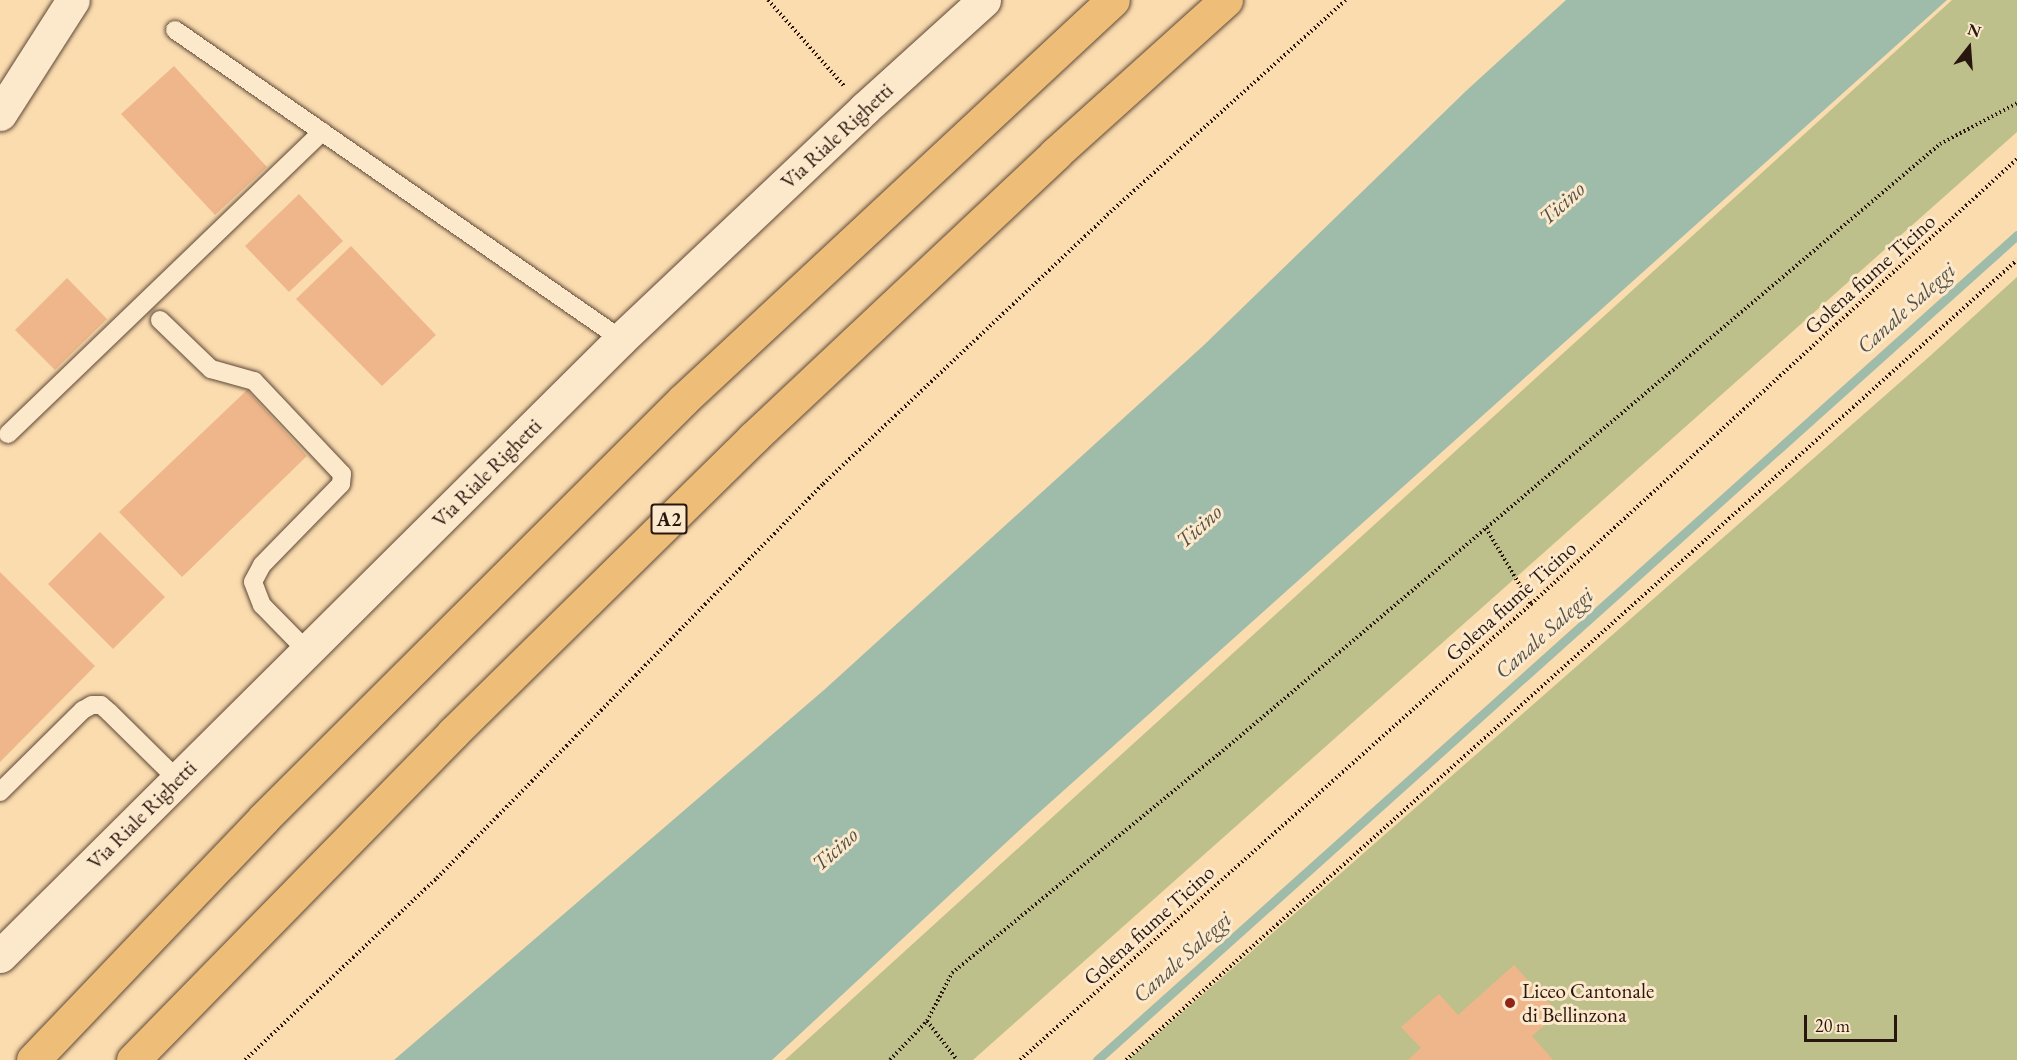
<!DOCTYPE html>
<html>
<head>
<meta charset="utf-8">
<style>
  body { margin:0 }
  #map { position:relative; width:2017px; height:1060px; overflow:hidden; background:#fbdcaf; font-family:"EB Garamond",serif }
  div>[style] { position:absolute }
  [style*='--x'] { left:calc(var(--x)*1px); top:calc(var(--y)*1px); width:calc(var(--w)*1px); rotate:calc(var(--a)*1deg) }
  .green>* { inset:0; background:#bec08b }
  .water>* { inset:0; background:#9fbcab }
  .stream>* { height:9px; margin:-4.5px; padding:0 4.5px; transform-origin:4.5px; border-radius:4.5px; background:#9fbcab }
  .building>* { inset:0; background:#efb68b }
  .path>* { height:4px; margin-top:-2px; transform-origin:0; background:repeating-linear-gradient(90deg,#29160f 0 1.5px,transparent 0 4.5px) }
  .roads { filter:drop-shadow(0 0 2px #5e4837) drop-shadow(0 0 2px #5e4837) }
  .service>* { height:18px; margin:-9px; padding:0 9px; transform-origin:9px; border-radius:9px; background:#fce8cb }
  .minor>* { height:33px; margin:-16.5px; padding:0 16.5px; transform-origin:16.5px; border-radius:16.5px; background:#fce8cb }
  .tertiary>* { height:33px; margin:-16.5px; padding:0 16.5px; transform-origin:16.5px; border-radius:16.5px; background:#fce8cb }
  .motorway>* { height:33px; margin:-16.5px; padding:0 16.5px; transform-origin:16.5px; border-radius:16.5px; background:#eebe78 }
  .dots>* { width:16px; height:16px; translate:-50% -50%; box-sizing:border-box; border:3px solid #fce8cb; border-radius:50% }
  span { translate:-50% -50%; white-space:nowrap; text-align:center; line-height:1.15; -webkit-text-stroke:6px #fce8cb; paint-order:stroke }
  .shield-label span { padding:2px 4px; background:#fce8cb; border:2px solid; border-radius:4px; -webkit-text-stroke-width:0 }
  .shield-label { font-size:20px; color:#29160f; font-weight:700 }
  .street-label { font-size:21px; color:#29160f }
  .poi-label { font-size:21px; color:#29160f }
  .left { translate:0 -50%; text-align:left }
  .water-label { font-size:22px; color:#525046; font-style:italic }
  .north { position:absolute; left:1939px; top:18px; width:60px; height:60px; -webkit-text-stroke:4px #fce8cb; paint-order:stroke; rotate:17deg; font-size:16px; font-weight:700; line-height:24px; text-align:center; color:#29160f }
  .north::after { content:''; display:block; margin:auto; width:21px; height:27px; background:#29160f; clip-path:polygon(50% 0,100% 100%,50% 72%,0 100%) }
  .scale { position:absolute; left:1804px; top:1015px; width:93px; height:27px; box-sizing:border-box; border:3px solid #29160f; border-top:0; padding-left:8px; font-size:18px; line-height:21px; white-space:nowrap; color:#29160f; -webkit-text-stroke:4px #fce8cb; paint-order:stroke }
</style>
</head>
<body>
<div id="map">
  <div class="green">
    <i style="clip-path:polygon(1952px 0,2017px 0,2017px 132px,973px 1060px,785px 1060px)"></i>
    <i style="clip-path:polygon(2017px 277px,2017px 1060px,1128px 1060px,1930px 356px)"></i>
  </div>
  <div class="water">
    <i style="clip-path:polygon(1566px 0,1947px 0,1024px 826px,772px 1060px,394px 1060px,824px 690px,1204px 345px,1467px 90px)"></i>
  </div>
  <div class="stream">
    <i style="--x:1097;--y:1060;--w:1236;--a:-41.88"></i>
  </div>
  <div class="building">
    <i style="clip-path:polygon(174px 66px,267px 167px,215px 215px,121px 114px)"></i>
    <i style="clip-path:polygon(299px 194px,343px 241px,289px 292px,245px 246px)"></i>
    <i style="clip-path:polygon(351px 246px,436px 335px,382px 386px,296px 299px)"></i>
    <i style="clip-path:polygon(67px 278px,107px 319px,55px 370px,15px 330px)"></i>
    <i style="clip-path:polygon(247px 390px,307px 456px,182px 577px,119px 512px)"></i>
    <i style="clip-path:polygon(100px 532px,165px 597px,113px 649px,48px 584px)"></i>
    <i style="clip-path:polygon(0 572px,95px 666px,0 762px)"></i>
    <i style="clip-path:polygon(1514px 965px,1558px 1013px,1532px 1036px,1553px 1060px,1408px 1060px,1421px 1048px,1401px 1027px,1439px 994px,1458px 1015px)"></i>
  </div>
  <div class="path">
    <i style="--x:768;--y:0;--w:115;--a:48.5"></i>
    <i style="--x:1486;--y:528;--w:88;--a:59.4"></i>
    <i style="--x:927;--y:1021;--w:49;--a:52.4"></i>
    <i style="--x:245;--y:1060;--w:265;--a:-43.5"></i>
    <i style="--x:437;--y:878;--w:552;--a:-45.59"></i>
    <i style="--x:823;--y:484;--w:391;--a:-43.4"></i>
    <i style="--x:1107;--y:215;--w:321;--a:-42"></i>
    <i style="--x:890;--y:1060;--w:54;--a:-46.5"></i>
    <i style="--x:927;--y:1021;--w:54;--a:-62.5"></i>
    <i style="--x:952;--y:973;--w:345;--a:-39.4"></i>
    <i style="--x:1219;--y:754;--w:944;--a:-40.23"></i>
    <i style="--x:1940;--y:144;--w:87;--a:-28"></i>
    <i style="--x:1020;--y:1060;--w:685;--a:-41.74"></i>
    <i style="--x:1531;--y:604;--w:659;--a:-42.48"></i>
    <i style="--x:1126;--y:1060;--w:1197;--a:-41.92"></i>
  </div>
  <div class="roads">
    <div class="service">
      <i style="--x:175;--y:30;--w:543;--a:34.72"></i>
      <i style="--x:160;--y:320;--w:71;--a:43.9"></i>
      <i style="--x:211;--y:369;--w:45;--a:15.6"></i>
      <i style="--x:254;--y:381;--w:128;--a:46.6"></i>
      <i style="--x:342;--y:474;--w:10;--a:96"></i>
      <i style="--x:341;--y:484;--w:113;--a:134.3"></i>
      <i style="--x:262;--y:565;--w:19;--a:118"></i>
      <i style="--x:253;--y:582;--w:25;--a:69"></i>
      <i style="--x:262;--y:605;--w:66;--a:45.6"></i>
      <i style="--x:8;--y:434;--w:436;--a:-43.9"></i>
      <i style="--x:0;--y:792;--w:117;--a:-44.7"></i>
      <i style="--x:83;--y:710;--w:10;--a:-29"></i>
      <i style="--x:92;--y:705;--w:9;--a:0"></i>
      <i style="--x:101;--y:705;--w:11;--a:41"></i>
      <i style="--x:109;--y:712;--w:97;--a:44.6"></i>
    </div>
    <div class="minor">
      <i style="--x:0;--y:956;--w:875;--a:-44.81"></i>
      <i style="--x:621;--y:339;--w:335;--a:-43.4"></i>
      <i style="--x:864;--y:109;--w:162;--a:-42.2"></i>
    </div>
    <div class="tertiary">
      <i style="--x:0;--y:114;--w:135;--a:-57.4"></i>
    </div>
    <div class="motorway">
      <i style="--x:33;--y:1060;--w:333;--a:-46.3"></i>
      <i style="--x:263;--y:819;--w:593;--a:-44.93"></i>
      <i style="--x:683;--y:400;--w:587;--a:-42.93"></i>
      <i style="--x:133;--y:1060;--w:458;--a:-45.6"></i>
      <i style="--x:453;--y:733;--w:421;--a:-44.5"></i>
      <i style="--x:753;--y:438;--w:415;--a:-43.2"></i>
      <i style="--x:1055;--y:154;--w:230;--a:-42"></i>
    </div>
  </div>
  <div class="dots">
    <i style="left:1510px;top:1003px;background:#8f2418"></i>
  </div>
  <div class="shield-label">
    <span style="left:669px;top:519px">A2</span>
  </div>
  <div class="street-label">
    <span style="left:837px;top:136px;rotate:-43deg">Via Riale Righetti</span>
    <span style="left:1870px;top:274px;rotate:-42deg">Golena fiume Ticino</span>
    <span style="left:487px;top:473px;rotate:-45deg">Via Riale Righetti</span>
    <span style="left:1511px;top:601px;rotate:-42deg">Golena fiume Ticino</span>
    <span style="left:142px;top:815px;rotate:-45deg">Via Riale Righetti</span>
    <span style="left:1149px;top:925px;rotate:-42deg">Golena fiume Ticino</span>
  </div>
  <div class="poi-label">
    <span class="left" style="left:1522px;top:1003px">Liceo Cantonale<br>di Bellinzona</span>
  </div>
  <div class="water-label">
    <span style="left:1562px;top:203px;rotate:-42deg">Ticino</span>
    <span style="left:1906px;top:308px;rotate:-42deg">Canale Saleggi</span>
    <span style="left:1199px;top:526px;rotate:-42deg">Ticino</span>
    <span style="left:1544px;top:633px;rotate:-42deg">Canale Saleggi</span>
    <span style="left:835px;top:849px;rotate:-42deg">Ticino</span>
    <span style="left:1182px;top:957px;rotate:-42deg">Canale Saleggi</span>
  </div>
  <div class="north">N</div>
  <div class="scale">20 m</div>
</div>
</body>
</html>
